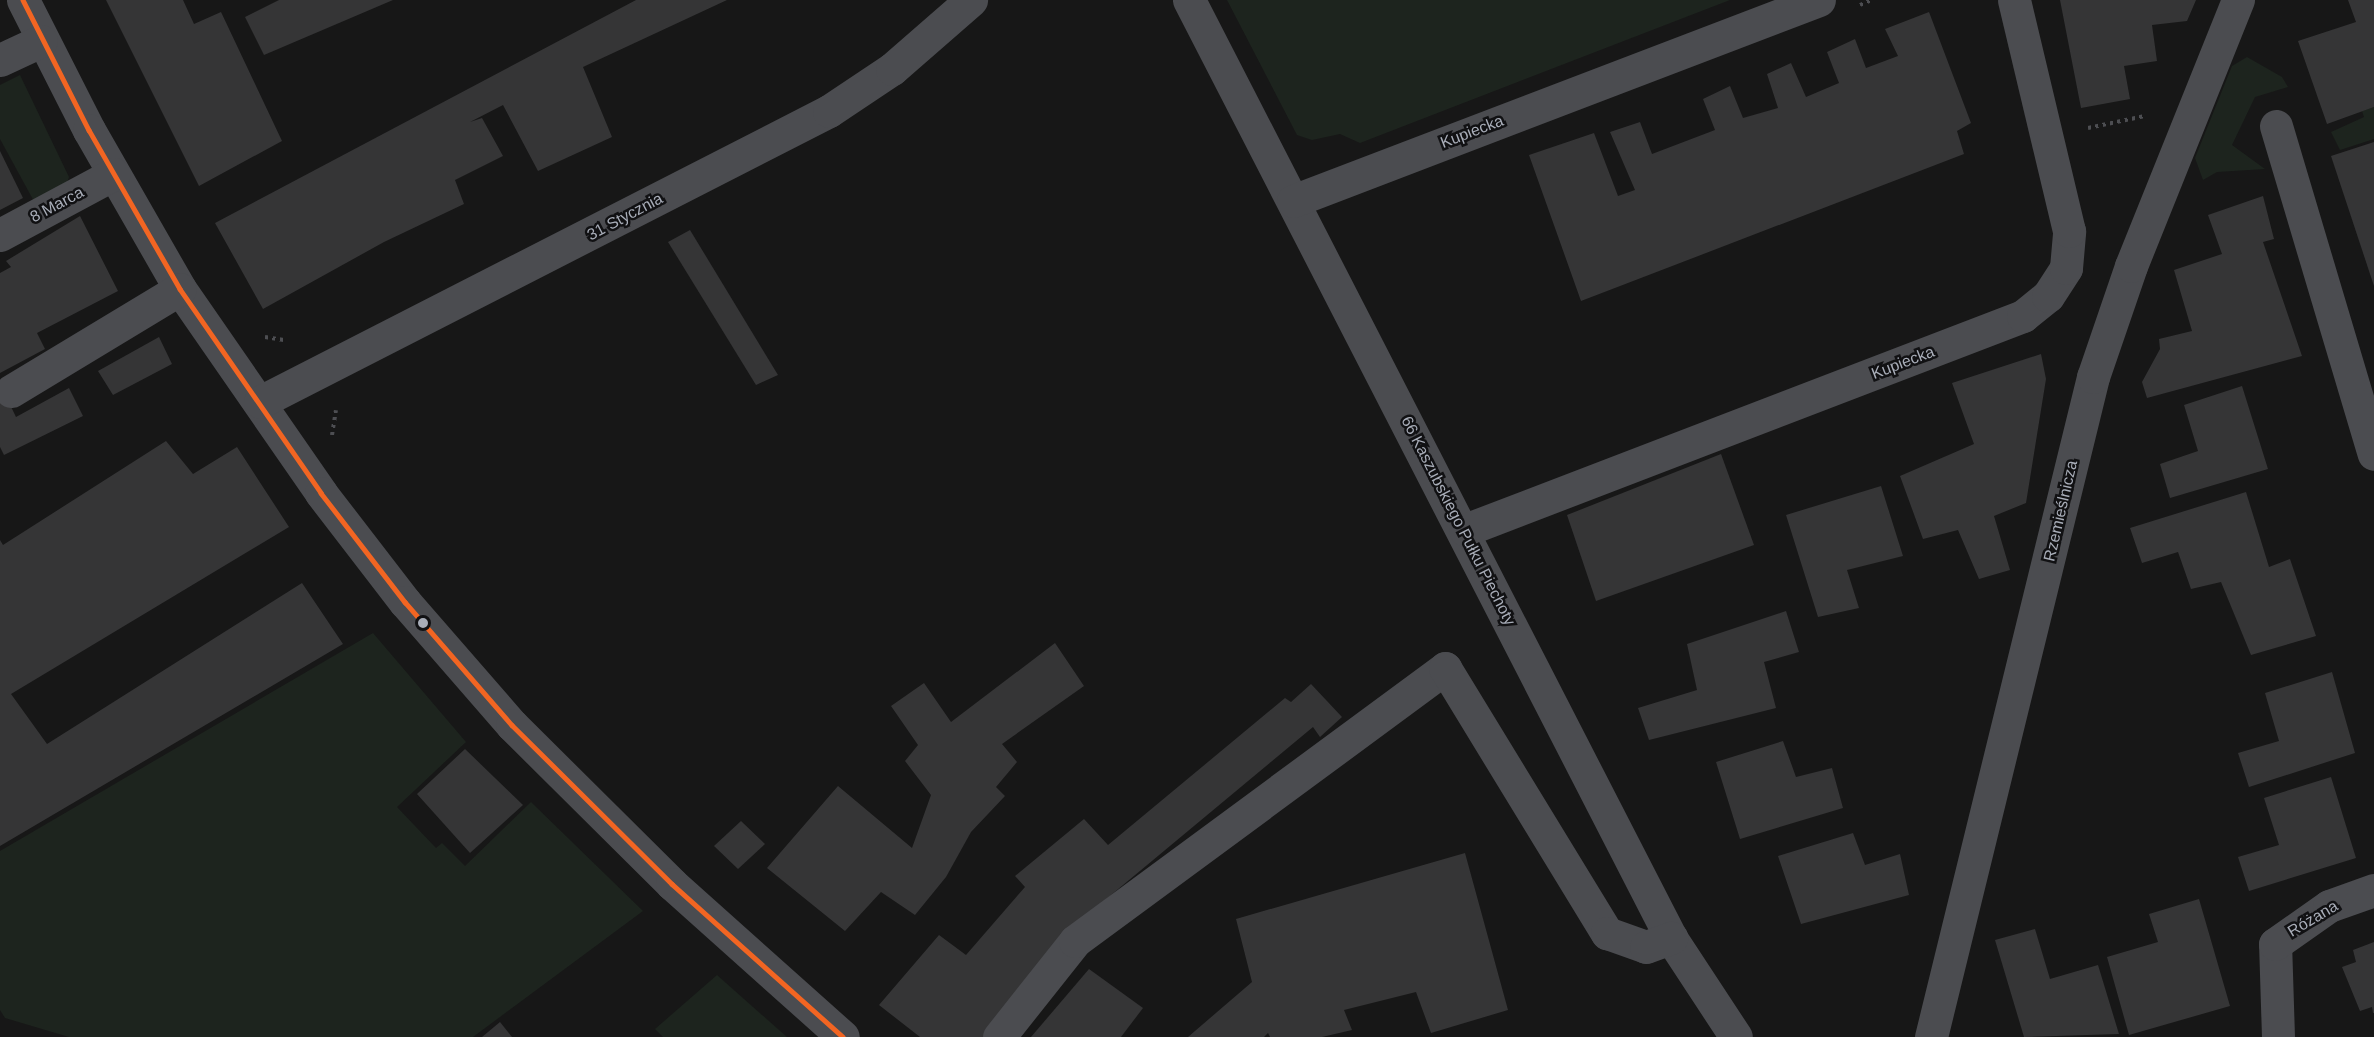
<!DOCTYPE html>
<html>
<head>
<meta charset="utf-8">
<style>
  body { margin:0 }
  #map { position:relative; width:2374px; height:1037px; overflow:hidden; background:#171717; font-family:Helvetica,sans-serif }
  div>[style] { position:absolute }
  [style*='--x'] { left:calc(var(--x)*1px); top:calc(var(--y)*1px); width:calc(var(--w)*1px); rotate:calc(var(--a)*1deg) }
  .green>* { inset:0; background:#1d241e }
  .building>* { inset:0; background:#353536 }
  .path>* { height:4px; margin-top:-2px; transform-origin:0; background:repeating-linear-gradient(90deg,#4d4e52 0 3px,transparent 0 7.5px) }
  .minor>* { height:33px; margin:-16.5px; padding:0 16.5px; transform-origin:16.5px; border-radius:16.5px; background:#4b4c50 }
  .bus-1>* { height:4.5px; margin:-2.25px; padding:0 2.25px; transform-origin:2.25px; border-radius:2.25px; background:#f26522 }
  .dots>* { width:16px; height:16px; translate:-50% -50%; box-sizing:border-box; border:3px solid #111113; border-radius:50% }
  span { translate:-50% -50%; white-space:nowrap; text-align:center; line-height:1.15; -webkit-text-stroke:5px #111113; paint-order:stroke }
  .street-label { font-size:16px; color:#a8adb8 }
</style>
</head>
<body>
<div id="map">
  <div class="green">
    <i style="clip-path:polygon(1227px 0,1730px 0,1360px 143px,1340px 134px,1312px 140px,1297px 135px)"></i>
    <i style="clip-path:polygon(2247px 57px,2282px 77px,2288px 87px,2255px 97px,2232px 145px,2265px 169px,2217px 172px,2203px 180px,2195px 158px,2232px 66px)"></i>
    <i style="clip-path:polygon(20px 75px,69px 177px,65px 189px,36px 205px,0 139px,0 85px)"></i>
    <i style="clip-path:polygon(2374px 107px,2374px 139px,2340px 150px,2331px 132px,2364px 117px,2362px 111px)"></i>
    <i style="clip-path:polygon(373px 633px,466px 742px,397px 807px,436px 848px,442px 843px,465px 866px,531px 802px,643px 911px,473px 1037px,69px 1037px,5px 1018px,0 1010px,0 851px)"></i>
    <i style="clip-path:polygon(717px 975px,787px 1037px,663px 1037px,655px 1029px)"></i>
  </div>
  <div class="building">
    <i style="clip-path:polygon(106px 0,183px 0,194px 24px,221px 12px,282px 141px,199px 186px)"></i>
    <i style="clip-path:polygon(279px 0,393px 0,264px 55px,245px 17px)"></i>
    <i style="clip-path:polygon(636px 0,727px 0,583px 67px,612px 137px,538px 171px,503px 105px,470px 122px,482px 118px,503px 156px,455px 180px,464px 204px,384px 242px,263px 309px,215px 223px)"></i>
    <i style="clip-path:polygon(2060px 0,2196px 0,2187px 21px,2152px 25px,2157px 61px,2124px 66px,2130px 99px,2081px 108px)"></i>
    <i style="clip-path:polygon(2348px 0,2374px 0,2374px 107px,2327px 124px,2298px 41px,2356px 22px)"></i>
    <i style="clip-path:polygon(1929px 12px,1971px 123px,1957px 131px,1964px 154px,1581px 301px,1529px 155px,1594px 133px,1618px 196px,1635px 190px,1610px 132px,1640px 122px,1652px 154px,1715px 130px,1703px 99px,1730px 86px,1743px 118px,1778px 108px,1767px 74px,1791px 63px,1806px 97px,1839px 83px,1827px 52px,1855px 39px,1866px 68px,1898px 56px,1885px 29px)"></i>
    <i style="clip-path:polygon(2374px 142px,2374px 286px,2331px 156px)"></i>
    <i style="clip-path:polygon(0 151px,23px 198px,0 210px)"></i>
    <i style="clip-path:polygon(2263px 196px,2274px 239px,2263px 242px,2302px 356px,2147px 398px,2142px 382px,2160px 349px,2159px 339px,2192px 331px,2174px 270px,2222px 254px,2208px 215px)"></i>
    <i style="clip-path:polygon(80px 216px,118px 291px,37px 333px,45px 349px,0 373px,0 273px,11px 267px,6px 261px)"></i>
    <i style="clip-path:polygon(690px 230px,778px 375px,756px 385px,668px 242px)"></i>
    <i style="clip-path:polygon(159px 337px,172px 364px,113px 395px,98px 371px)"></i>
    <i style="clip-path:polygon(2041px 354px,2046px 379px,2026px 503px,1994px 516px,2010px 570px,1979px 579px,1958px 530px,1923px 539px,1900px 476px,1974px 444px,1952px 383px)"></i>
    <i style="clip-path:polygon(0 384px,16px 417px,69px 388px,83px 416px,4px 455px,0 447px)"></i>
    <i style="clip-path:polygon(2242px 386px,2268px 469px,2170px 498px,2160px 464px,2198px 451px,2184px 405px)"></i>
    <i style="clip-path:polygon(166px 441px,193px 474px,237px 447px,289px 527px,11px 694px,47px 744px,302px 583px,343px 644px,0 846px,0 540px,3px 545px)"></i>
    <i style="clip-path:polygon(1721px 454px,1754px 545px,1596px 601px,1567px 515px)"></i>
    <i style="clip-path:polygon(1881px 486px,1903px 556px,1847px 570px,1859px 608px,1818px 617px,1786px 515px)"></i>
    <i style="clip-path:polygon(2246px 492px,2269px 567px,2290px 559px,2316px 636px,2251px 655px,2221px 582px,2191px 589px,2178px 552px,2142px 563px,2130px 528px)"></i>
    <i style="clip-path:polygon(1786px 611px,1799px 652px,1764px 662px,1776px 708px,1649px 740px,1638px 708px,1697px 690px,1687px 644px)"></i>
    <i style="clip-path:polygon(1055px 643px,1084px 686px,1002px 744px,1017px 762px,996px 787px,1005px 796px,971px 832px,946px 877px,915px 915px,881px 892px,845px 931px,767px 868px,838px 786px,912px 848px,931px 795px,905px 761px,918px 745px,891px 706px,924px 683px,951px 722px)"></i>
    <i style="clip-path:polygon(2332px 672px,2355px 753px,2249px 787px,2238px 753px,2279px 741px,2265px 693px)"></i>
    <i style="clip-path:polygon(1311px 684px,1342px 717px,1320px 737px,1313px 727px,1075px 925px,1015px 993px,983px 1037px,920px 1037px,879px 1005px,939px 935px,966px 955px,1025px 887px,1015px 876px,1084px 819px,1108px 845px,1285px 698px,1291px 702px)"></i>
    <i style="clip-path:polygon(1783px 741px,1796px 777px,1832px 768px,1843px 808px,1740px 839px,1716px 762px)"></i>
    <i style="clip-path:polygon(465px 749px,523px 805px,470px 853px,417px 794px)"></i>
    <i style="clip-path:polygon(2331px 777px,2356px 858px,2249px 891px,2238px 857px,2279px 845px,2264px 798px)"></i>
    <i style="clip-path:polygon(741px 821px,765px 844px,738px 869px,714px 846px)"></i>
    <i style="clip-path:polygon(1853px 833px,1865px 865px,1900px 854px,1909px 895px,1801px 924px,1778px 856px)"></i>
    <i style="clip-path:polygon(1465px 853px,1508px 1010px,1431px 1033px,1416px 992px,1344px 1010px,1352px 1030px,1322px 1037px,1270px 1037px,1268px 1033px,1264px 1037px,1188px 1037px,1252px 982px,1236px 919px)"></i>
    <i style="clip-path:polygon(2199px 899px,2230px 1006px,2129px 1035px,2107px 957px,2158px 942px,2149px 914px)"></i>
    <i style="clip-path:polygon(2035px 929px,2050px 979px,2098px 965px,2119px 1034px,2024px 1037px,1995px 940px)"></i>
    <i style="clip-path:polygon(2374px 942px,2374px 1013px,2373px 1013px,2372px 1007px,2360px 1011px,2342px 967px,2356px 962px,2353px 950px)"></i>
    <i style="clip-path:polygon(1089px 969px,1143px 1008px,1121px 1037px,1031px 1037px)"></i>
    <i style="clip-path:polygon(500px 1022px,512px 1037px,482px 1037px)"></i>
  </div>
  <div class="path">
    <i style="--x:1860;--y:5;--w:13;--a:-23"></i>
    <i style="--x:2088;--y:128;--w:58;--a:-11.9"></i>
    <i style="--x:265;--y:337;--w:19;--a:9"></i>
    <i style="--x:332;--y:435;--w:25;--a:-81"></i>
  </div>
  <div class="minor">
    <i style="--x:23;--y:0;--w:146;--a:63.1"></i>
    <i style="--x:89;--y:130;--w:183;--a:60.2"></i>
    <i style="--x:180;--y:289;--w:248;--a:55.3"></i>
    <i style="--x:321;--y:493;--w:138;--a:52.4"></i>
    <i style="--x:405;--y:602;--w:163;--a:49"></i>
    <i style="--x:512;--y:725;--w:226;--a:44.8"></i>
    <i style="--x:672;--y:884;--w:229;--a:41.8"></i>
    <i style="--x:1189;--y:0;--w:1055;--a:62.8"></i>
    <i style="--x:1671;--y:938;--w:118;--a:56.7"></i>
    <i style="--x:0;--y:60;--w:45;--a:-24.9"></i>
    <i style="--x:2276;--y:126;--w:342;--a:73.4"></i>
    <i style="--x:1293;--y:201;--w:563;--a:-20.91"></i>
    <i style="--x:0;--y:235;--w:129;--a:-28.2"></i>
    <i style="--x:11;--y:391;--w:197;--a:-31.1"></i>
    <i style="--x:260;--y:402;--w:639;--a:-27.09"></i>
    <i style="--x:829;--y:111;--w:76;--a:-33.7"></i>
    <i style="--x:892;--y:69;--w:105;--a:-41.1"></i>
    <i style="--x:1465;--y:530;--w:598;--a:-20.98"></i>
    <i style="--x:2023;--y:316;--w:32;--a:-39"></i>
    <i style="--x:2048;--y:296;--w:33;--a:-57"></i>
    <i style="--x:2066;--y:268;--w:37;--a:-85"></i>
    <i style="--x:2069;--y:231;--w:237;--a:-103.4"></i>
    <i style="--x:999;--y:1037;--w:122;--a:-51.6"></i>
    <i style="--x:1075;--y:941;--w:460;--a:-36.4"></i>
    <i style="--x:1445;--y:668;--w:311;--a:58.6"></i>
    <i style="--x:1607;--y:933;--w:41;--a:19.7"></i>
    <i style="--x:1646;--y:947;--w:27;--a:-20"></i>
    <i style="--x:1931;--y:1037;--w:680;--a:-76.21"></i>
    <i style="--x:2093;--y:377;--w:117;--a:-71.1"></i>
    <i style="--x:2131;--y:266;--w:287;--a:-68.1"></i>
    <i style="--x:2278;--y:1037;--w:93;--a:-91.8"></i>
    <i style="--x:2275;--y:944;--w:66;--a:-35.1"></i>
    <i style="--x:2329;--y:906;--w:48;--a:-19.6"></i>
  </div>
  <div class="bus-1">
    <i style="--x:23;--y:0;--w:146;--a:63.1"></i>
    <i style="--x:89;--y:130;--w:183;--a:60.2"></i>
    <i style="--x:180;--y:289;--w:248;--a:55.3"></i>
    <i style="--x:321;--y:493;--w:138;--a:52.4"></i>
    <i style="--x:405;--y:602;--w:163;--a:49"></i>
    <i style="--x:512;--y:725;--w:226;--a:44.8"></i>
    <i style="--x:672;--y:884;--w:229;--a:41.8"></i>
  </div>
  <div class="dots">
    <i style="left:423px;top:623px;background:#a8adb8"></i>
  </div>
  <div class="street-label">
    <span style="left:1472px;top:132px;rotate:-21deg">Kupiecka</span>
    <span style="left:57px;top:205px;rotate:-28deg">8 Marca</span>
    <span style="left:625px;top:217px;rotate:-28deg">31 Stycznia</span>
    <span style="left:1903px;top:363px;rotate:-21deg">Kupiecka</span>
    <span style="left:2061px;top:511px;rotate:-77deg">Rzemieślnicza</span>
    <span style="left:1458px;top:521px;rotate:63deg">66 Kaszubskiego Pułku Piechoty</span>
    <span style="left:2313px;top:919px;rotate:-31deg">Różana</span>
  </div>
</div>
</body>
</html>
